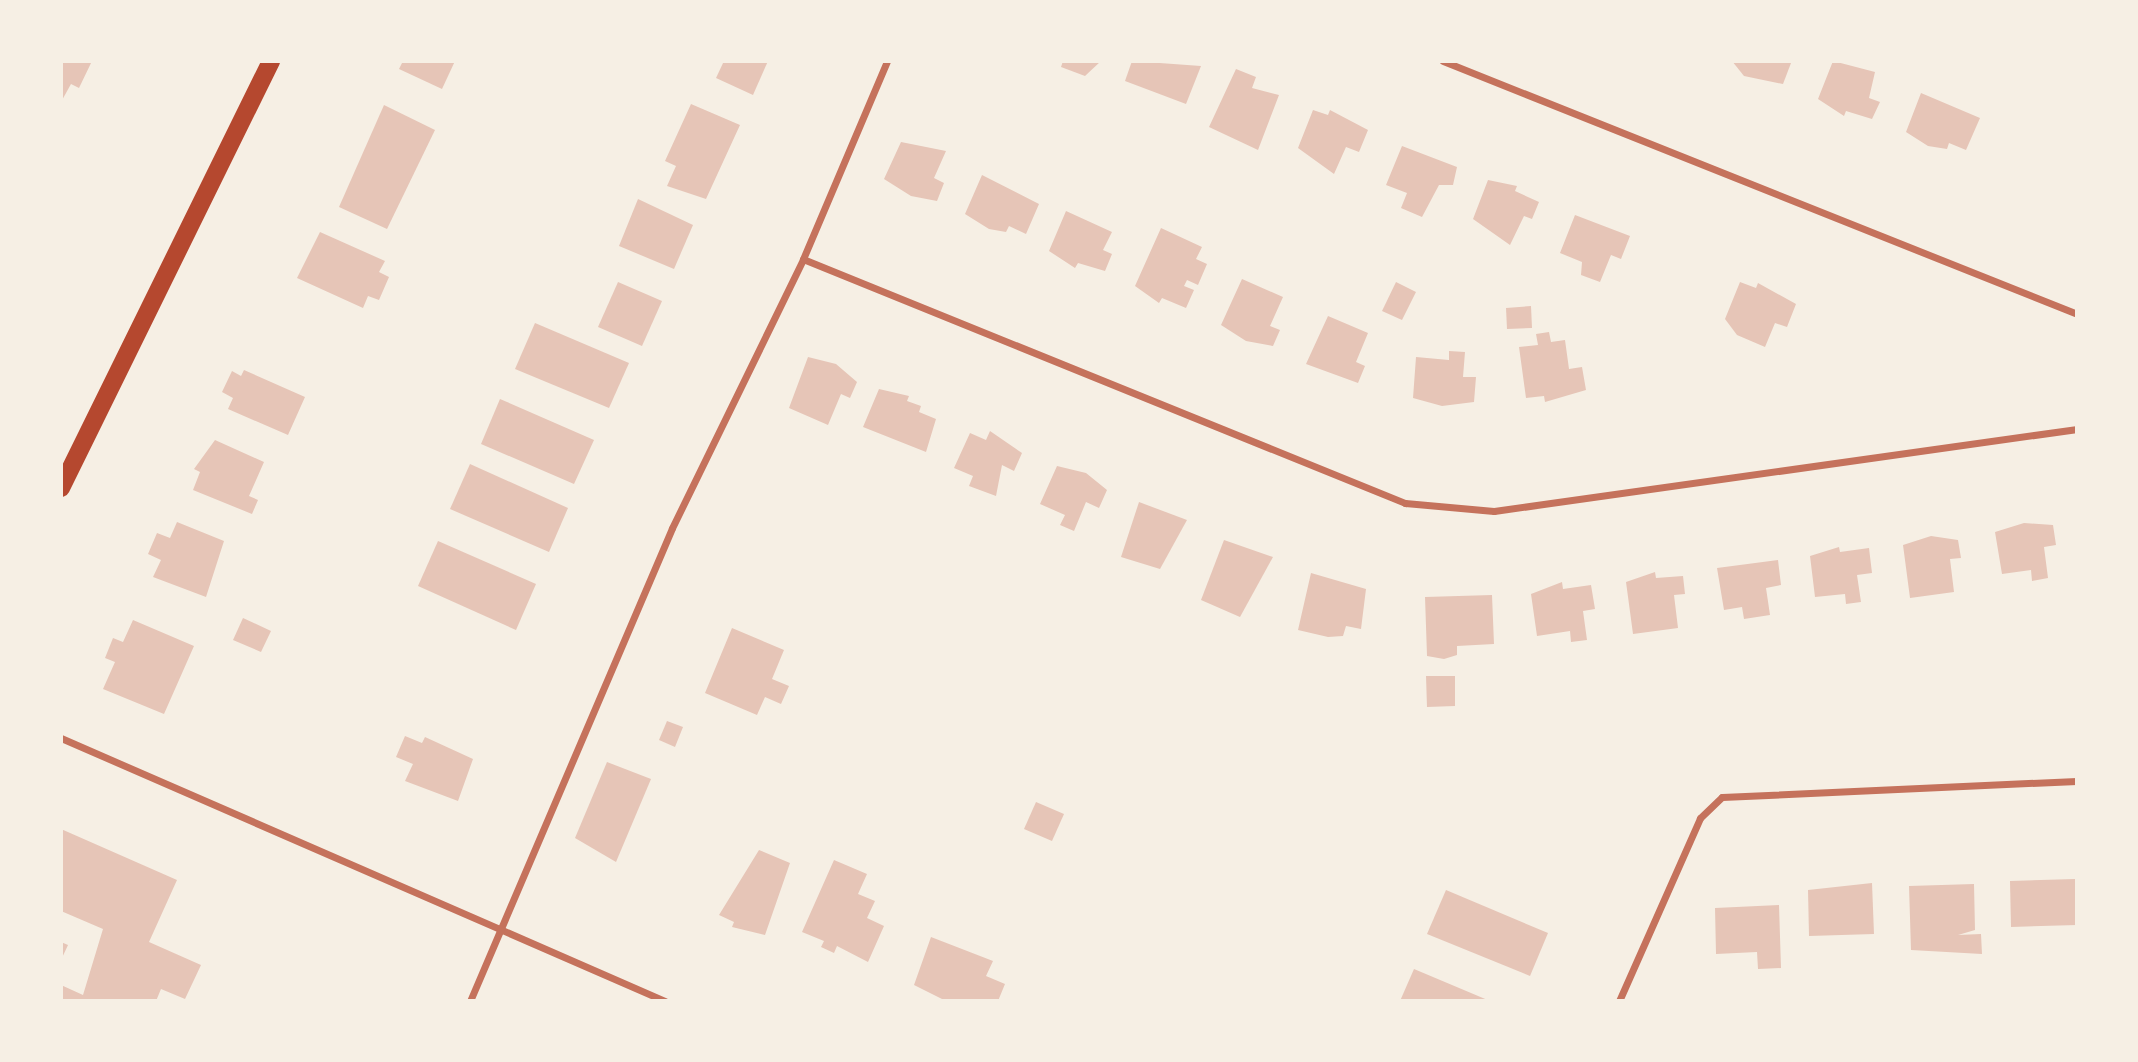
<!DOCTYPE html>
<html>
<head>
<meta charset="utf-8">
<style>
  body { margin:0 }
  #map { position:relative; width:2138px; height:1062px; overflow:hidden; background:#f6efe4; font-family:Signika,sans-serif }
  div>[style] { position:absolute }
  [style*='--x'] { left:calc(var(--x)*1px); top:calc(var(--y)*1px); width:calc(var(--w)*1px); rotate:calc(var(--a)*1deg) }
  .building>* { inset:0; background:#e6c5b7 }
  .minor>* { height:7px; margin:-3.5px; padding:0 3.5px; transform-origin:3.5px; border-radius:3.5px; background:#c5725c }
  .primary>* { height:18px; margin:-9px; padding:0 9px; transform-origin:9px; border-radius:9px; background:#b5482f }
  span { translate:-50% -50%; white-space:nowrap; text-align:center; line-height:1.15; -webkit-text-stroke:7px #f6efe4; paint-order:stroke }
  .frame { position:absolute; inset:0; border:63px solid #f6efe4; pointer-events:none }
</style>
</head>
<body>
<div id="map">
  <div class="building">
    <i style="clip-path:polygon(61px 61px,92px 61px,79px 88px,71px 84px,61px 102px)"></i>
    <i style="clip-path:polygon(403px 61px,455px 61px,442px 89px,399px 69px)"></i>
    <i style="clip-path:polygon(724px 61px,768px 61px,753px 95px,716px 78px)"></i>
    <i style="clip-path:polygon(1063px 61px,1101px 61px,1085px 76px,1061px 67px)"></i>
    <i style="clip-path:polygon(1132px 61px,1201px 66px,1186px 104px,1125px 81px)"></i>
    <i style="clip-path:polygon(1732px 61px,1786px 61px,1791px 63px,1783px 84px,1744px 76px)"></i>
    <i style="clip-path:polygon(1833px 61px,1875px 72px,1869px 98px,1880px 102px,1872px 119px,1846px 111px,1844px 116px,1818px 99px)"></i>
    <i style="clip-path:polygon(1236px 69px,1256px 77px,1252px 88px,1279px 95px,1258px 150px,1209px 127px)"></i>
    <i style="clip-path:polygon(1921px 93px,1980px 118px,1966px 150px,1949px 143px,1947px 149px,1928px 146px,1906px 132px)"></i>
    <i style="clip-path:polygon(691px 104px,740px 125px,706px 199px,667px 186px,676px 166px,665px 161px)"></i>
    <i style="clip-path:polygon(384px 105px,435px 130px,387px 229px,339px 207px)"></i>
    <i style="clip-path:polygon(1313px 110px,1328px 115px,1330px 110px,1368px 130px,1359px 152px,1346px 147px,1334px 174px,1298px 148px)"></i>
    <i style="clip-path:polygon(901px 142px,946px 151px,934px 178px,944px 183px,937px 201px,911px 196px,884px 179px)"></i>
    <i style="clip-path:polygon(1402px 146px,1457px 167px,1453px 185px,1439px 185px,1422px 217px,1401px 208px,1407px 193px,1386px 185px)"></i>
    <i style="clip-path:polygon(982px 175px,1039px 204px,1026px 234px,1009px 226px,1006px 232px,989px 229px,965px 214px)"></i>
    <i style="clip-path:polygon(1488px 180px,1517px 186px,1515px 191px,1539px 202px,1532px 219px,1524px 216px,1510px 245px,1473px 219px)"></i>
    <i style="clip-path:polygon(638px 199px,693px 225px,674px 269px,619px 246px)"></i>
    <i style="clip-path:polygon(1066px 211px,1112px 232px,1103px 250px,1112px 254px,1105px 271px,1078px 263px,1075px 268px,1049px 251px)"></i>
    <i style="clip-path:polygon(1575px 215px,1630px 236px,1621px 259px,1611px 255px,1600px 282px,1581px 275px,1582px 262px,1560px 253px)"></i>
    <i style="clip-path:polygon(1161px 228px,1202px 247px,1196px 259px,1207px 264px,1198px 285px,1187px 280px,1184px 286px,1194px 290px,1186px 308px,1162px 298px,1159px 303px,1135px 286px)"></i>
    <i style="clip-path:polygon(320px 232px,385px 261px,379px 272px,389px 277px,379px 300px,368px 296px,363px 308px,297px 278px)"></i>
    <i style="clip-path:polygon(1242px 279px,1283px 297px,1270px 326px,1280px 330px,1273px 346px,1246px 341px,1221px 325px)"></i>
    <i style="clip-path:polygon(618px 282px,662px 301px,642px 346px,598px 327px)"></i>
    <i style="clip-path:polygon(1396px 282px,1416px 292px,1402px 320px,1382px 311px)"></i>
    <i style="clip-path:polygon(1740px 282px,1756px 288px,1758px 283px,1796px 304px,1787px 327px,1775px 323px,1765px 347px,1737px 335px,1725px 319px)"></i>
    <i style="clip-path:polygon(1531px 306px,1532px 328px,1507px 329px,1506px 308px)"></i>
    <i style="clip-path:polygon(1328px 316px,1368px 333px,1356px 362px,1365px 366px,1358px 383px,1306px 364px)"></i>
    <i style="clip-path:polygon(535px 323px,629px 363px,609px 408px,515px 369px)"></i>
    <i style="clip-path:polygon(1549px 332px,1551px 342px,1565px 340px,1569px 369px,1582px 367px,1586px 390px,1545px 402px,1544px 396px,1526px 398px,1519px 347px,1538px 345px,1536px 334px)"></i>
    <i style="clip-path:polygon(1449px 351px,1465px 352px,1463px 377px,1476px 377px,1474px 402px,1442px 406px,1413px 398px,1416px 357px,1449px 360px)"></i>
    <i style="clip-path:polygon(808px 357px,836px 364px,857px 382px,850px 398px,841px 394px,828px 425px,789px 408px)"></i>
    <i style="clip-path:polygon(244px 370px,305px 397px,288px 435px,228px 409px,233px 398px,222px 392px,232px 371px,241px 376px)"></i>
    <i style="clip-path:polygon(879px 389px,909px 396px,907px 401px,921px 406px,919px 412px,936px 419px,926px 452px,863px 427px)"></i>
    <i style="clip-path:polygon(500px 399px,594px 440px,574px 484px,481px 444px)"></i>
    <i style="clip-path:polygon(990px 431px,1022px 453px,1014px 471px,1002px 465px,996px 496px,969px 486px,973px 476px,954px 468px,970px 433px,986px 440px)"></i>
    <i style="clip-path:polygon(215px 440px,264px 462px,249px 496px,258px 500px,252px 514px,193px 490px,200px 472px,194px 469px)"></i>
    <i style="clip-path:polygon(470px 464px,568px 508px,549px 552px,450px 509px)"></i>
    <i style="clip-path:polygon(1057px 466px,1086px 473px,1107px 490px,1099px 508px,1086px 502px,1074px 531px,1060px 525px,1065px 515px,1040px 504px)"></i>
    <i style="clip-path:polygon(1139px 502px,1187px 520px,1160px 569px,1121px 557px)"></i>
    <i style="clip-path:polygon(177px 522px,224px 541px,206px 597px,153px 577px,161px 560px,148px 554px,157px 533px,170px 538px)"></i>
    <i style="clip-path:polygon(2024px 523px,2053px 525px,2056px 545px,2044px 547px,2048px 578px,2032px 581px,2031px 570px,2002px 574px,1995px 532px)"></i>
    <i style="clip-path:polygon(1931px 536px,1958px 540px,1961px 558px,1950px 559px,1954px 592px,1910px 598px,1903px 545px)"></i>
    <i style="clip-path:polygon(1224px 540px,1273px 557px,1240px 617px,1201px 600px)"></i>
    <i style="clip-path:polygon(438px 541px,536px 584px,516px 630px,418px 586px)"></i>
    <i style="clip-path:polygon(1839px 547px,1840px 552px,1869px 548px,1872px 573px,1857px 575px,1861px 602px,1846px 604px,1845px 594px,1815px 597px,1810px 556px)"></i>
    <i style="clip-path:polygon(1778px 560px,1781px 585px,1766px 588px,1770px 615px,1744px 619px,1742px 607px,1724px 610px,1717px 568px)"></i>
    <i style="clip-path:polygon(1655px 572px,1656px 578px,1683px 576px,1685px 594px,1674px 595px,1678px 628px,1633px 634px,1626px 582px)"></i>
    <i style="clip-path:polygon(1311px 573px,1366px 589px,1361px 629px,1346px 626px,1343px 636px,1328px 637px,1298px 630px)"></i>
    <i style="clip-path:polygon(1562px 582px,1563px 589px,1591px 585px,1595px 609px,1583px 611px,1587px 640px,1571px 642px,1570px 631px,1537px 636px,1531px 594px)"></i>
    <i style="clip-path:polygon(1492px 595px,1494px 644px,1457px 646px,1457px 655px,1444px 659px,1427px 656px,1425px 597px)"></i>
    <i style="clip-path:polygon(243px 618px,271px 631px,261px 652px,233px 640px)"></i>
    <i style="clip-path:polygon(133px 620px,194px 646px,164px 714px,103px 689px,115px 662px,105px 658px,113px 638px,123px 642px)"></i>
    <i style="clip-path:polygon(732px 628px,784px 650px,772px 679px,789px 686px,781px 704px,765px 697px,757px 715px,705px 693px)"></i>
    <i style="clip-path:polygon(1426px 676px,1455px 676px,1455px 706px,1427px 707px)"></i>
    <i style="clip-path:polygon(667px 721px,683px 727px,675px 747px,659px 740px)"></i>
    <i style="clip-path:polygon(405px 736px,422px 743px,425px 737px,473px 759px,458px 801px,405px 781px,413px 764px,396px 757px)"></i>
    <i style="clip-path:polygon(607px 762px,651px 779px,616px 862px,575px 838px)"></i>
    <i style="clip-path:polygon(1036px 802px,1064px 814px,1052px 841px,1024px 829px)"></i>
    <i style="clip-path:polygon(61px 829px,177px 880px,149px 942px,201px 965px,185px 999px,161px 989px,156px 1001px,61px 1001px,61px 985px,83px 995px,103px 929px,61px 911px)"></i>
    <i style="clip-path:polygon(759px 850px,790px 863px,765px 935px,732px 927px,734px 922px,719px 915px)"></i>
    <i style="clip-path:polygon(834px 860px,867px 874px,858px 894px,875px 901px,867px 918px,884px 926px,868px 962px,837px 946px,834px 953px,821px 947px,824px 941px,802px 932px)"></i>
    <i style="clip-path:polygon(2075px 879px,2077px 925px,2011px 927px,2010px 881px)"></i>
    <i style="clip-path:polygon(1872px 883px,1874px 934px,1809px 936px,1808px 890px)"></i>
    <i style="clip-path:polygon(1974px 884px,1975px 930px,1958px 935px,1981px 934px,1982px 954px,1911px 950px,1909px 886px)"></i>
    <i style="clip-path:polygon(1446px 890px,1548px 933px,1530px 976px,1427px 934px)"></i>
    <i style="clip-path:polygon(1779px 905px,1781px 968px,1758px 969px,1757px 952px,1716px 954px,1715px 908px)"></i>
    <i style="clip-path:polygon(931px 937px,993px 961px,986px 976px,1005px 984px,998px 1001px,946px 1001px,914px 985px)"></i>
    <i style="clip-path:polygon(61px 942px,68px 945px,61px 960px)"></i>
    <i style="clip-path:polygon(1414px 969px,1490px 1001px,1400px 1001px)"></i>
  </div>
  <div class="minor">
    <i style="--x:1443;--y:61;--w:683;--a:21.75"></i>
    <i style="--x:803;--y:259;--w:650;--a:22.06"></i>
    <i style="--x:1405;--y:503;--w:89;--a:5.1"></i>
    <i style="--x:1494;--y:511;--w:589;--a:-8.01"></i>
    <i style="--x:61;--y:738;--w:659;--a:23.53"></i>
    <i style="--x:470;--y:1001;--w:514;--a:-66.87"></i>
    <i style="--x:672;--y:528;--w:299;--a:-64"></i>
    <i style="--x:803;--y:259;--w:215;--a:-67"></i>
    <i style="--x:1619;--y:1001;--w:200;--a:-66.1"></i>
    <i style="--x:1700;--y:818;--w:30;--a:-44"></i>
    <i style="--x:1722;--y:797;--w:355;--a:-2.6"></i>
  </div>
  <div class="primary">
    <i style="--x:61;--y:488;--w:476;--a:-63.8"></i>
  </div>
  <div class="frame"></div>
</div>
</body>
</html>
